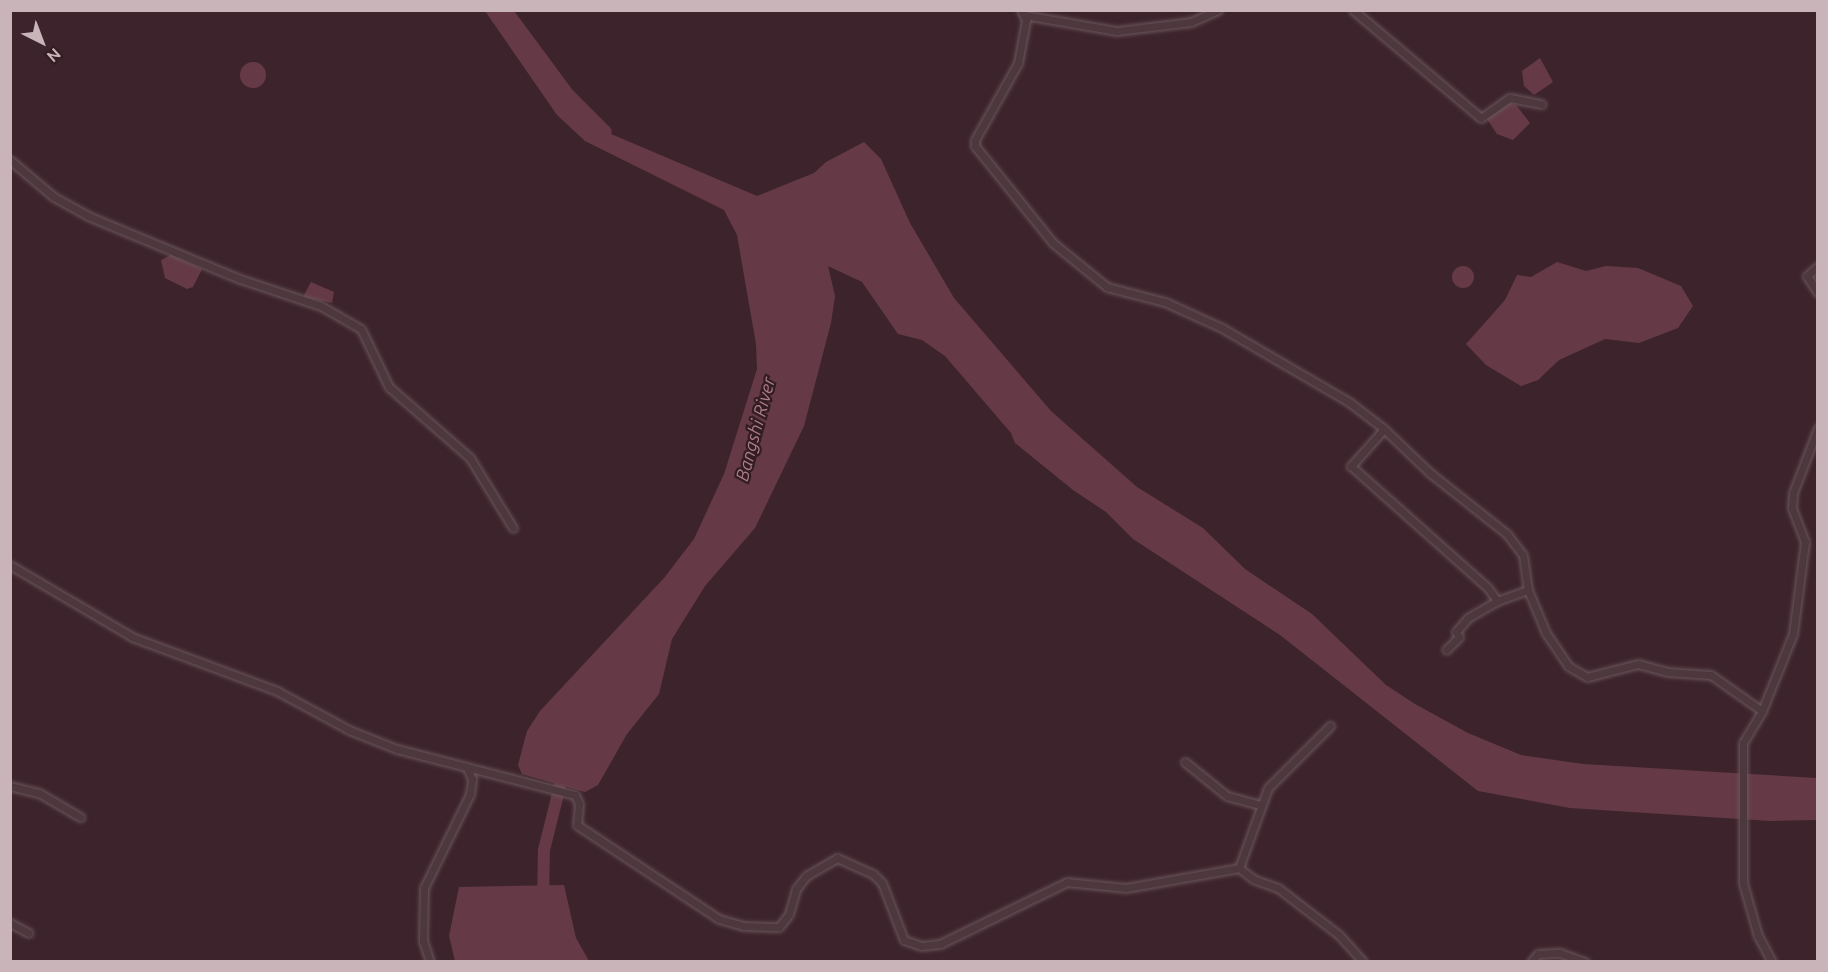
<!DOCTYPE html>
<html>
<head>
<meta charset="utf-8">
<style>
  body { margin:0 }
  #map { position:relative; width:1828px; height:972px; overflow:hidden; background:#3d242c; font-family:Ubuntu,sans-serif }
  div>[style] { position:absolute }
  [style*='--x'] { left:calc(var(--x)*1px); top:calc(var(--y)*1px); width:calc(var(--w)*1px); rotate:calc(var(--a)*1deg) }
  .water>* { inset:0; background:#653a46 }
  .round { border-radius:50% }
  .river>* { height:12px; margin:-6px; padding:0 6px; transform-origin:6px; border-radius:6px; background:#653a46 }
  .roads { filter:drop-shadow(0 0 2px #6b565c) drop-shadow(0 0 2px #6b565c) }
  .minor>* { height:7px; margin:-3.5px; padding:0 3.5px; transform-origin:3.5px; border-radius:3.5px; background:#4d383e }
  span { translate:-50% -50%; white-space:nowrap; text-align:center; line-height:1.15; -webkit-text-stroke:4.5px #321d23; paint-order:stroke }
  .water-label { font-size:18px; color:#af7c8b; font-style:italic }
  .frame { position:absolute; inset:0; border:12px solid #c8b4b9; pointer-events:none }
  .north { position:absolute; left:12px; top:12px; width:60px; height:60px; -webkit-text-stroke:4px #321d23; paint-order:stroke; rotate:138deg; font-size:16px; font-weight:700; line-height:24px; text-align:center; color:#c8b4b9 }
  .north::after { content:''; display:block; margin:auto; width:21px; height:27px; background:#c8b4b9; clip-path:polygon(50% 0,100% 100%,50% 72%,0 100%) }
</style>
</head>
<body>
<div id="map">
  <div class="water">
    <i style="clip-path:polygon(485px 11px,503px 11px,578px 107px,611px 134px,757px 196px,814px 173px,826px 162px,864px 142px,881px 159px,910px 223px,954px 298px,1051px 411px,1137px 487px,1203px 528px,1245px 569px,1312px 614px,1386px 685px,1415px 704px,1468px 733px,1521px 755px,1583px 764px,1817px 778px,1817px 820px,1770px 821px,1570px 808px,1478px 791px,1280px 635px,1133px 539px,1106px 512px,1073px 490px,1015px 443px,1011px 433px,945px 356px,922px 340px,898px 334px,862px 282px,828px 266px,835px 296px,831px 323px,804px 426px,755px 528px,705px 586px,672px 639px,659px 694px,627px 734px,598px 785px,585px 792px,522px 774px,518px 765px,527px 731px,540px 711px,664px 578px,694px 539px,724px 474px,757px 369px,756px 344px,737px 235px,724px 210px,585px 141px,557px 115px)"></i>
    <i style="clip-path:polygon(1540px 58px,1553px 82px,1534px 95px,1524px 86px,1522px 71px)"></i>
    <i class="round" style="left:240px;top:62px;width:26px;height:26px"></i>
    <i style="clip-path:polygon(1506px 103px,1516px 105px,1530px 123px,1513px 140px,1497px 134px,1487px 119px)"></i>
    <i style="clip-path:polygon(171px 255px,202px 269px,193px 287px,187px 289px,165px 278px,161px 260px)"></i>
    <i style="clip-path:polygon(1557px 262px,1586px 271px,1606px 266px,1638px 268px,1681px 286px,1693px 306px,1678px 328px,1639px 343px,1605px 339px,1559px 360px,1538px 380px,1521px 386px,1486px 365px,1466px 344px,1505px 300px,1517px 275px,1531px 277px)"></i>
    <i class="round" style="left:1452px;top:266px;width:22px;height:22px"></i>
    <i style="clip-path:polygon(311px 282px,334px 292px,332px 303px,303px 297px)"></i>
    <i style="clip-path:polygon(564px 885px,576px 938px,589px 961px,455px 961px,449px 936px,459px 887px)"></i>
  </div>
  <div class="river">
    <i style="--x:506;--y:10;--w:106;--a:53.5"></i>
    <i style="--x:569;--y:95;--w:52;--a:45"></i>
    <i style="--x:543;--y:900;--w:50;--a:-88.9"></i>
    <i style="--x:544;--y:850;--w:82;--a:-76"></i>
  </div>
  <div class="roads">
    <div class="minor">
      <i style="--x:1021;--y:10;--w:11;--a:63"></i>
      <i style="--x:1026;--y:20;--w:44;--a:100.5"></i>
      <i style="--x:1018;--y:63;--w:88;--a:119.2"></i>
      <i style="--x:975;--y:140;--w:6;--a:90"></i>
      <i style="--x:975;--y:146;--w:124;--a:51.2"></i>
      <i style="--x:1053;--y:243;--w:70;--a:39.2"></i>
      <i style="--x:1107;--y:287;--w:60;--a:14.5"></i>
      <i style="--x:1165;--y:302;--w:63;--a:24.5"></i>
      <i style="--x:1222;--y:328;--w:147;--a:30.2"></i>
      <i style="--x:1349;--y:402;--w:44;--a:37.6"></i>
      <i style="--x:1384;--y:429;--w:50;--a:131.7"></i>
      <i style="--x:1351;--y:466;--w:183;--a:41.7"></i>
      <i style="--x:1488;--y:588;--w:16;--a:55"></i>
      <i style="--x:1497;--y:601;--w:34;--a:150"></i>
      <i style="--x:1468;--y:618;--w:18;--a:131"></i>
      <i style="--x:1456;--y:632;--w:6;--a:59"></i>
      <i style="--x:1459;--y:637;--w:18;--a:135"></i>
      <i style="--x:1353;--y:10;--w:167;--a:40.2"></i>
      <i style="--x:1481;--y:118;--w:35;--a:-35"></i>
      <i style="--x:1510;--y:98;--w:32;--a:11"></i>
      <i style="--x:1024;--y:15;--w:94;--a:9.8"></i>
      <i style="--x:1117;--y:31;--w:75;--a:-6.9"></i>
      <i style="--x:1191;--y:22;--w:30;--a:-24"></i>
      <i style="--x:10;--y:160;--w:57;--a:40.1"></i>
      <i style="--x:54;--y:197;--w:39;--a:29"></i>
      <i style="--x:88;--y:216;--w:165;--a:22.5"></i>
      <i style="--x:240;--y:279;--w:85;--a:18.4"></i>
      <i style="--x:321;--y:306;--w:46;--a:29.9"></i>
      <i style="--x:361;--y:329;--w:64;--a:64.2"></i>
      <i style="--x:389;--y:387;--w:108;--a:41.2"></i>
      <i style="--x:470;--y:458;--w:82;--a:58.4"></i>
      <i style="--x:1818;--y:266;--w:15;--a:138"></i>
      <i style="--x:1807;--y:276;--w:20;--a:57"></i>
      <i style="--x:1384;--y:429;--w:64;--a:43.7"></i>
      <i style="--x:1430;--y:473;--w:98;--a:38.4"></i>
      <i style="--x:1507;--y:534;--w:26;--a:53"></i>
      <i style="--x:1523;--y:555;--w:35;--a:82"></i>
      <i style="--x:10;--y:565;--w:142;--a:30.5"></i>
      <i style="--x:132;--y:637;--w:155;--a:20.4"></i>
      <i style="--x:277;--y:691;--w:82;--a:28.4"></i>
      <i style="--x:349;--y:730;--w:52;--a:21.6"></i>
      <i style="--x:397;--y:749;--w:184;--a:14.5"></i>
      <i style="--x:575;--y:795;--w:10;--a:66"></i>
      <i style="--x:579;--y:804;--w:21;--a:95"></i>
      <i style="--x:577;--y:825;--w:170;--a:33.5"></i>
      <i style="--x:719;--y:919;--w:26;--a:16"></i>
      <i style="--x:744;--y:926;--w:35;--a:2"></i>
      <i style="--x:779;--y:927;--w:16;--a:-52"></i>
      <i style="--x:789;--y:914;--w:26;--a:-74"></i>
      <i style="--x:796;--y:889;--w:16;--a:-52"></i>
      <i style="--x:806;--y:876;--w:36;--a:-30"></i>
      <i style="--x:837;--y:858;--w:39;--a:24"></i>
      <i style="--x:873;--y:874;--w:13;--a:45"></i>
      <i style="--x:882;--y:883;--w:61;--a:68.9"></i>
      <i style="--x:904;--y:940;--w:18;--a:19"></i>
      <i style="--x:921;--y:946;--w:19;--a:-6"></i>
      <i style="--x:940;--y:944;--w:141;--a:-26"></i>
      <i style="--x:1067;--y:882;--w:59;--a:5.8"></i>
      <i style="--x:1126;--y:888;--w:115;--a:-10"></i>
      <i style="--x:1239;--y:868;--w:18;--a:38"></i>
      <i style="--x:1253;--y:879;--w:27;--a:20"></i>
      <i style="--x:1278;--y:888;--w:77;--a:37.6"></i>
      <i style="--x:1339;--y:935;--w:36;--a:48"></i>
      <i style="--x:1497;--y:601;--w:33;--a:-20"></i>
      <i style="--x:1528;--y:590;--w:47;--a:67.3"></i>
      <i style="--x:1546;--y:633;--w:40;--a:56"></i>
      <i style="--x:1568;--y:666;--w:22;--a:30"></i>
      <i style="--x:1587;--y:677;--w:53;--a:-14.3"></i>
      <i style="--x:1638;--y:664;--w:31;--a:15"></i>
      <i style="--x:1668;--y:672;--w:43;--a:4"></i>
      <i style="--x:1711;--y:675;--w:62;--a:35.2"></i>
      <i style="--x:1185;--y:762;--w:54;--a:39"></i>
      <i style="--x:1227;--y:796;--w:35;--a:15"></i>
      <i style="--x:10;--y:786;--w:30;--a:14"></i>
      <i style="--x:39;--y:793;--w:48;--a:30.3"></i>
      <i style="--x:1239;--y:868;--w:85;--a:-70.1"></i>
      <i style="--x:1268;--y:788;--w:88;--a:-45"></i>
      <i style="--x:10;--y:923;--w:21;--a:28"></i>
      <i style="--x:430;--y:962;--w:22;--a:-108"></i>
      <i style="--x:423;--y:941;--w:53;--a:-88.9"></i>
      <i style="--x:424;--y:888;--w:105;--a:-63.9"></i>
      <i style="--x:470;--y:794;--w:15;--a:-82"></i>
      <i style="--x:472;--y:779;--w:12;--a:-114"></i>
      <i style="--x:1531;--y:962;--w:11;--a:-49"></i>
      <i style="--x:1538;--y:954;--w:22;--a:-3"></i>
      <i style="--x:1560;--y:953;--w:27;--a:20"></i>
      <i style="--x:1772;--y:962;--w:30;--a:-118"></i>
      <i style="--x:1758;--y:936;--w:55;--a:-105.8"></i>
      <i style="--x:1743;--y:883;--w:140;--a:-90"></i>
      <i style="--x:1743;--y:743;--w:37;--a:-59"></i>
      <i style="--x:1762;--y:711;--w:83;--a:-68.1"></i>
      <i style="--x:1793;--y:634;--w:93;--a:-82.6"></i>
      <i style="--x:1805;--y:542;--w:36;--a:-111"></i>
      <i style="--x:1792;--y:508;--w:15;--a:-86"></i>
      <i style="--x:1793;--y:493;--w:70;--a:-69"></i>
    </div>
  </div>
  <div class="water-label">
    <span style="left:755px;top:429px;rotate:-75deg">Bangshi River</span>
  </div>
  <div class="frame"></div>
  <div class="north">N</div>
</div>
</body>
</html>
